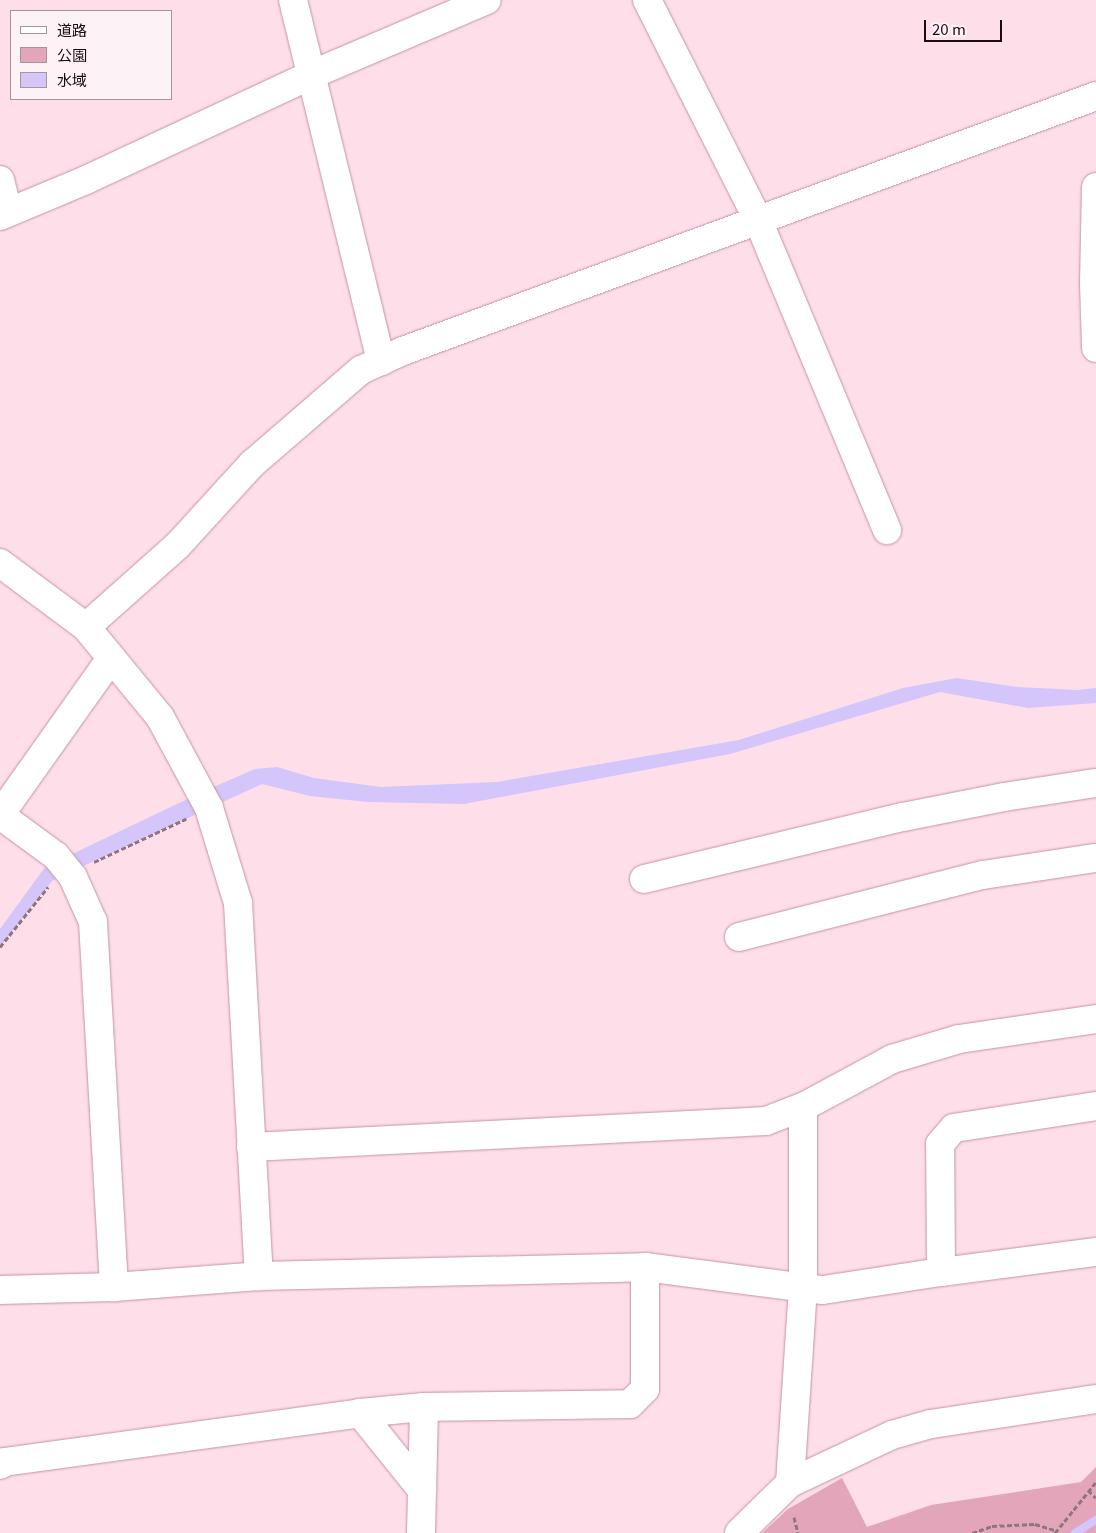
<!DOCTYPE html>
<html>
<head>
<meta charset="utf-8">
<style>
  body { margin:0 }
  #map { position:relative; width:1096px; height:1533px; overflow:hidden; background:#fedee8; font-family:Georgia,"Noto Sans JP",serif }
  div>[style] { position:absolute }
  [style*='--x'] { left:calc(var(--x)*1px); top:calc(var(--y)*1px); width:calc(var(--w)*1px); rotate:calc(var(--a)*1deg) }
  .green>* { inset:0; background:#e3a5b9 }
  .water>* { inset:0; background:#d4c5fb }
  .stream>* { height:8px; margin:-4px; padding:0 4px; transform-origin:4px; border-radius:4px; background:#d4c5fb }
  .path>* { height:3px; margin-top:-1.5px; transform-origin:0; background:repeating-linear-gradient(90deg,#8e757e 0 5px,transparent 0 7.5px) }
  .roads { filter:drop-shadow(0 0 1px #c493a3) drop-shadow(0 0 1px #c493a3) }
  .minor>* { height:28px; margin:-14px; padding:0 14px; transform-origin:14px; border-radius:14px; background:#fff }
  span { translate:-50% -50%; white-space:nowrap; text-align:center; line-height:1.15; -webkit-text-stroke:4px #fdf2f5; paint-order:stroke }
  .legend { position:absolute; left:10px; top:10px; width:162px; height:90px; box-sizing:border-box; background:#fdf2f5; border:1px solid #a3969a; margin:0; padding:6px 9px; list-style:none; font-size:15px; color:#1c0b11 }
  .legend li { display:flex; align-items:center; gap:10px; height:25px }
  .legend b { width:25px; border:1px solid #a3969a }
  .scale { position:absolute; left:924px; top:20px; width:78px; height:22px; box-sizing:border-box; border:2px solid #1c0b11; border-top:0; padding-left:6px; font-size:15px; line-height:18px; white-space:nowrap; color:#1c0b11; -webkit-text-stroke:4px #fdf2f5; paint-order:stroke }
</style>
</head>
<body>
<div id="map">
  <div class="green">
    <i style="clip-path:polygon(1096px 1467px,1096px 1533px,762px 1533px,788px 1509px,842px 1478px,867px 1527px,931px 1505px,1081px 1482px)"></i>
  </div>
  <div class="water">
    <i style="clip-path:polygon(957px 678px,1017px 687px,1078px 690px,1096px 688px,1096px 703px,1028px 708px,940px 692px,730px 754px,464px 804px,368px 802px,310px 796px,262px 784px,53px 880px,0 947px,0 929px,45px 867px,202px 792px,255px 769px,277px 767px,314px 778px,381px 787px,497px 782px,739px 740px,903px 688px)"></i>
  </div>
  <div class="stream">
    <i style="--x:1075;--y:1533;--w:25;--a:-32"></i>
  </div>
  <div class="path">
    <i style="--x:94;--y:862;--w:102;--a:-25.1"></i>
    <i style="--x:0;--y:947;--w:77;--a:-51.3"></i>
    <i style="--x:1088;--y:1490;--w:11;--a:45"></i>
    <i style="--x:794;--y:1517;--w:16;--a:76"></i>
    <i style="--x:972;--y:1533;--w:21;--a:-19"></i>
    <i style="--x:992;--y:1526;--w:43;--a:-2.7"></i>
    <i style="--x:1035;--y:1524;--w:21;--a:17"></i>
    <i style="--x:1055;--y:1533;--w:65;--a:-51.2"></i>
  </div>
  <div class="roads">
    <div class="minor">
      <i style="--x:293;--y:0;--w:372;--a:76.3"></i>
      <i style="--x:647;--y:0;--w:246;--a:63.2"></i>
      <i style="--x:758;--y:220;--w:336;--a:67.4"></i>
      <i style="--x:0;--y:180;--w:33;--a:76"></i>
      <i style="--x:1096;--y:187;--w:96;--a:91.2"></i>
      <i style="--x:1094;--y:283;--w:65;--a:88.2"></i>
      <i style="--x:0;--y:216;--w:93;--a:-22.7"></i>
      <i style="--x:86;--y:180;--w:248;--a:-25"></i>
      <i style="--x:311;--y:75;--w:191;--a:-23.1"></i>
      <i style="--x:0;--y:563;--w:107;--a:36.7"></i>
      <i style="--x:86;--y:627;--w:117;--a:50.6"></i>
      <i style="--x:160;--y:717;--w:103;--a:61.7"></i>
      <i style="--x:209;--y:808;--w:99;--a:73"></i>
      <i style="--x:238;--y:903;--w:374;--a:86.8"></i>
      <i style="--x:86;--y:627;--w:123;--a:-41.7"></i>
      <i style="--x:178;--y:545;--w:110;--a:-47.6"></i>
      <i style="--x:252;--y:464;--w:144;--a:-40.8"></i>
      <i style="--x:361;--y:370;--w:46;--a:-24.3"></i>
      <i style="--x:403;--y:351;--w:738;--a:-20.2"></i>
      <i style="--x:0;--y:815;--w:69;--a:36.2"></i>
      <i style="--x:56;--y:856;--w:27;--a:51"></i>
      <i style="--x:73;--y:877;--w:49;--a:66"></i>
      <i style="--x:93;--y:922;--w:366;--a:86.7"></i>
      <i style="--x:0;--y:815;--w:192;--a:-54.7"></i>
      <i style="--x:644;--y:879;--w:266;--a:-13.5"></i>
      <i style="--x:903;--y:817;--w:103;--a:-11.2"></i>
      <i style="--x:1004;--y:797;--w:93;--a:-8.7"></i>
      <i style="--x:739;--y:937;--w:252;--a:-14.3"></i>
      <i style="--x:983;--y:875;--w:114;--a:-8.6"></i>
      <i style="--x:251;--y:1147;--w:516;--a:-2.89"></i>
      <i style="--x:766;--y:1121;--w:40;--a:-21"></i>
      <i style="--x:803;--y:1107;--w:101;--a:-28.3"></i>
      <i style="--x:892;--y:1059;--w:70;--a:-16.6"></i>
      <i style="--x:959;--y:1039;--w:138;--a:-8.3"></i>
      <i style="--x:941;--y:1272;--w:128;--a:-90.4"></i>
      <i style="--x:940;--y:1144;--w:21;--a:-49"></i>
      <i style="--x:954;--y:1128;--w:144;--a:-8.8"></i>
      <i style="--x:0;--y:1290;--w:114;--a:-1.5"></i>
      <i style="--x:114;--y:1287;--w:145;--a:-4.3"></i>
      <i style="--x:259;--y:1276;--w:386;--a:-1.3"></i>
      <i style="--x:645;--y:1267;--w:179;--a:7.4"></i>
      <i style="--x:823;--y:1290;--w:119;--a:-8.7"></i>
      <i style="--x:941;--y:1272;--w:156;--a:-7.4"></i>
      <i style="--x:360;--y:1413;--w:99;--a:51.2"></i>
      <i style="--x:0;--y:1465;--w:5;--a:-37"></i>
      <i style="--x:4;--y:1462;--w:359;--a:-7.8"></i>
      <i style="--x:360;--y:1413;--w:64;--a:-5.4"></i>
      <i style="--x:424;--y:1407;--w:206;--a:-0.8"></i>
      <i style="--x:630;--y:1404;--w:21;--a:-45"></i>
      <i style="--x:645;--y:1389;--w:122;--a:-90"></i>
      <i style="--x:790;--y:1483;--w:196;--a:-86.2"></i>
      <i style="--x:803;--y:1287;--w:180;--a:-90"></i>
      <i style="--x:421;--y:1533;--w:126;--a:-88.6"></i>
      <i style="--x:739;--y:1533;--w:71;--a:-44.4"></i>
      <i style="--x:790;--y:1483;--w:113;--a:-25.2"></i>
      <i style="--x:892;--y:1435;--w:41;--a:-15.8"></i>
      <i style="--x:931;--y:1424;--w:167;--a:-8.6"></i>
    </div>
  </div>
  <ul class="legend">
  <li><b style="height:6px;background:#fff"></b>道路</li>
  <li><b style="height:14px;background:#e3a5b9"></b>公園</li>
  <li><b style="height:14px;background:#d4c5fb"></b>水域</li>
  </ul>
  <div class="scale">20 m</div>
</div>
</body>
</html>
